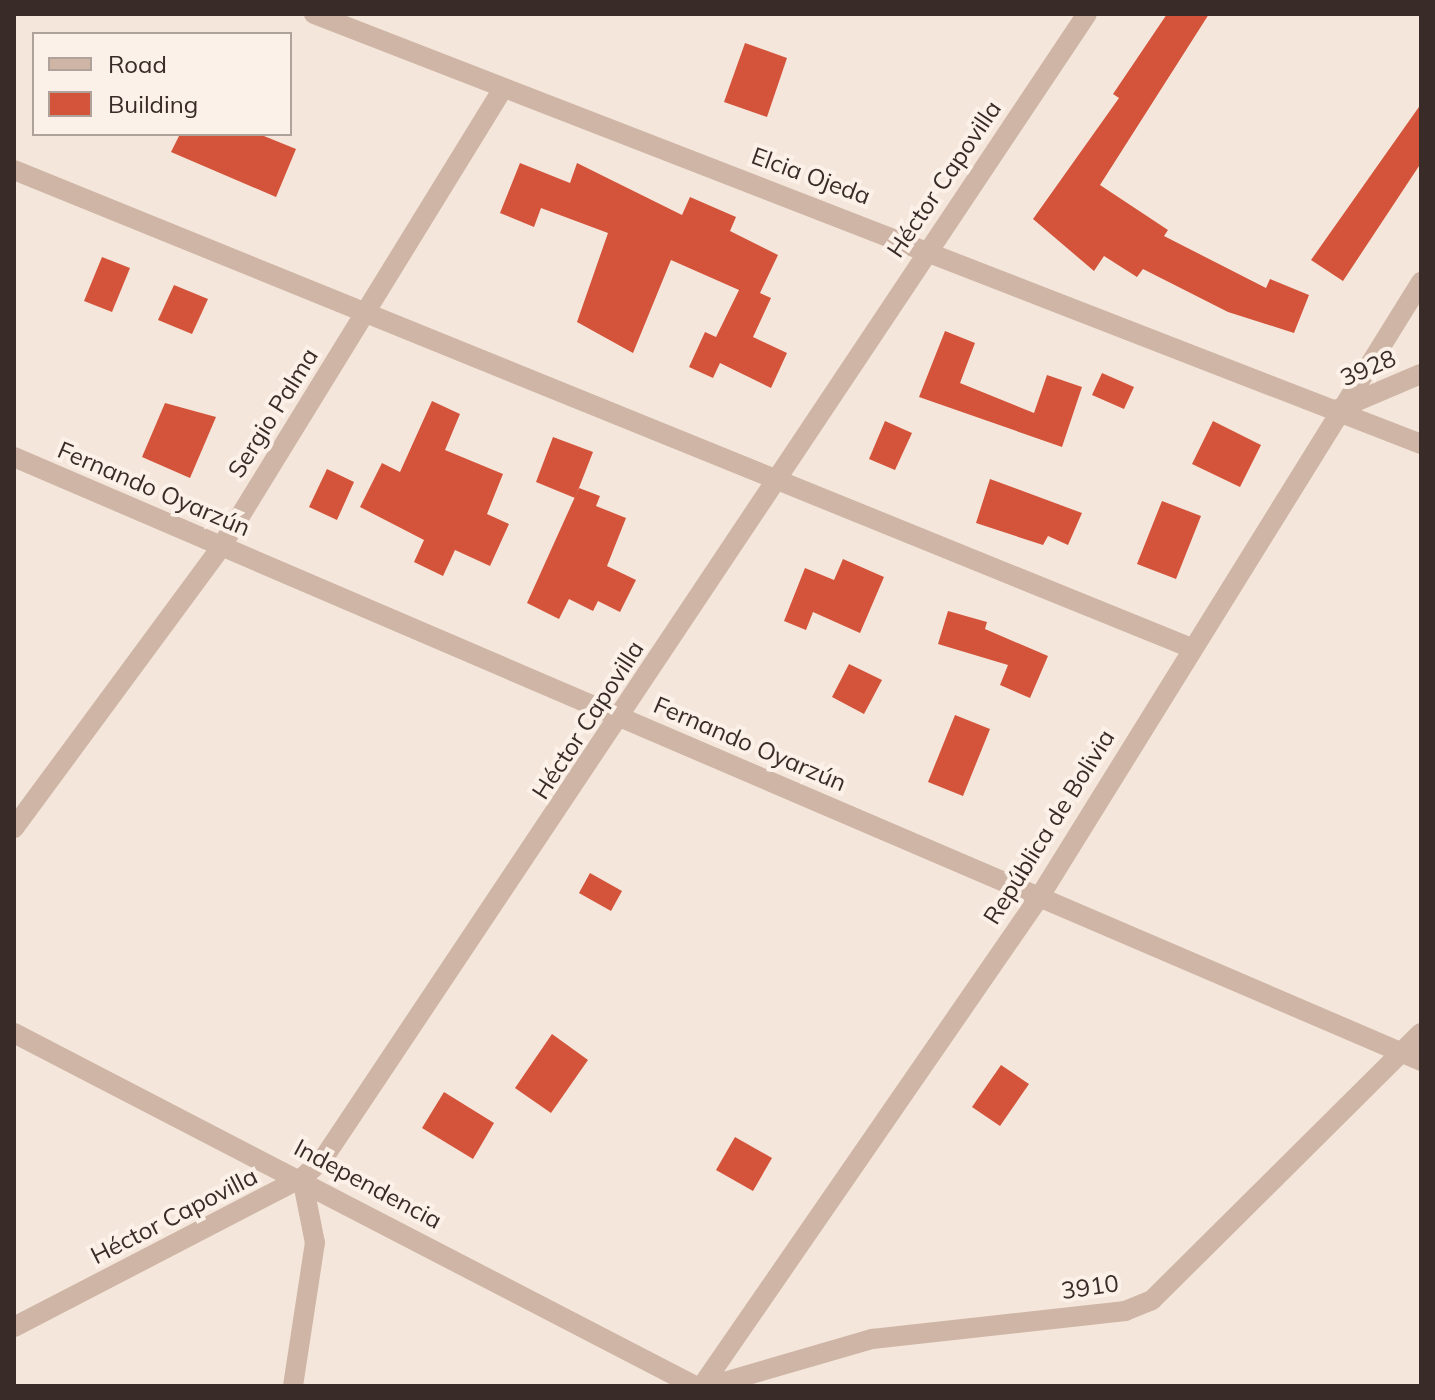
<!DOCTYPE html>
<html>
<head>
<meta charset="utf-8">
<style>
  body { margin:0 }
  #map { position:relative; width:1435px; height:1400px; overflow:hidden; background:#f5e6db; font-family:Mulish,sans-serif }
  div>[style] { position:absolute }
  [style*='--x'] { left:calc(var(--x)*1px); top:calc(var(--y)*1px); width:calc(var(--w)*1px); rotate:calc(var(--a)*1deg) }
  .building>* { inset:0; background:#d3543a }
  .street>* { height:20px; margin:-10px; padding:0 10px; transform-origin:10px; border-radius:10px; background:#ceb5a5 }
  span { translate:-50% -50%; white-space:nowrap; text-align:center; line-height:1.15; -webkit-text-stroke:8px #fcf1e8; paint-order:stroke }
  .street-label { font-size:24px; color:#392b27 }
  .frame { position:absolute; inset:0; border:16px solid #392b27; pointer-events:none }
  .legend { position:absolute; left:32px; top:32px; width:260px; height:104px; box-sizing:border-box; background:#fcf1e8; border:2px solid #aea29b; margin:0; padding:10px 14px; list-style:none; font-size:24px; color:#392b27 }
  .legend li { display:flex; align-items:center; gap:16px; height:40px }
  .legend b { width:40px; border:2px solid #aea29b }
</style>
</head>
<body>
<div id="map">
  <div class="building">
    <i style="clip-path:polygon(1167px 14px,1209px 14px,1100px 185px,1168px 230px,1164px 236px,1266px 288px,1270px 279px,1309px 295px,1294px 333px,1228px 312px,1143px 269px,1137px 277px,1104px 256px,1094px 271px,1033px 219px,1119px 98px,1113px 94px)"></i>
    <i style="clip-path:polygon(745px 43px,787px 58px,767px 117px,724px 102px)"></i>
    <i style="clip-path:polygon(1421px 104px,1421px 163px,1343px 281px,1311px 260px)"></i>
    <i style="clip-path:polygon(180px 134px,259px 134px,296px 149px,276px 197px,171px 152px)"></i>
    <i style="clip-path:polygon(520px 163px,570px 183px,577px 163px,682px 215px,690px 197px,736px 217px,730px 231px,778px 255px,760px 293px,771px 298px,753px 337px,787px 353px,771px 388px,720px 363px,713px 378px,689px 367px,705px 332px,716px 337px,739px 290px,671px 260px,633px 353px,577px 322px,608px 233px,541px 208px,534px 227px,500px 213px)"></i>
    <i style="clip-path:polygon(102px 257px,130px 268px,112px 312px,84px 301px)"></i>
    <i style="clip-path:polygon(174px 285px,208px 299px,192px 334px,158px 320px)"></i>
    <i style="clip-path:polygon(945px 331px,975px 343px,960px 383px,1034px 413px,1047px 375px,1082px 387px,1062px 447px,919px 397px)"></i>
    <i style="clip-path:polygon(1102px 373px,1134px 387px,1124px 409px,1092px 395px)"></i>
    <i style="clip-path:polygon(432px 401px,460px 414px,445px 450px,503px 474px,487px 514px,509px 524px,490px 566px,455px 550px,443px 576px,414px 562px,424px 540px,360px 507px,382px 463px,400px 472px)"></i>
    <i style="clip-path:polygon(165px 403px,216px 417px,190px 478px,142px 457px)"></i>
    <i style="clip-path:polygon(885px 421px,912px 433px,895px 470px,869px 459px)"></i>
    <i style="clip-path:polygon(1213px 421px,1261px 445px,1240px 487px,1192px 464px)"></i>
    <i style="clip-path:polygon(553px 437px,593px 452px,575px 498px,536px 482px)"></i>
    <i style="clip-path:polygon(327px 469px,354px 482px,337px 520px,309px 507px)"></i>
    <i style="clip-path:polygon(990px 479px,1082px 513px,1068px 545px,1048px 536px,1043px 545px,976px 523px)"></i>
    <i style="clip-path:polygon(579px 488px,600px 496px,596px 506px,626px 518px,607px 566px,636px 580px,620px 612px,598px 601px,593px 611px,569px 599px,559px 619px,527px 603px)"></i>
    <i style="clip-path:polygon(1162px 501px,1201px 516px,1176px 579px,1137px 564px)"></i>
    <i style="clip-path:polygon(843px 559px,884px 577px,860px 633px,813px 612px,806px 630px,784px 621px,805px 568px,834px 580px)"></i>
    <i style="clip-path:polygon(948px 611px,987px 622px,985px 629px,1048px 656px,1030px 698px,1000px 685px,1008px 665px,938px 644px)"></i>
    <i style="clip-path:polygon(849px 664px,882px 680px,864px 714px,832px 697px)"></i>
    <i style="clip-path:polygon(955px 715px,990px 729px,963px 796px,928px 782px)"></i>
    <i style="clip-path:polygon(590px 873px,622px 891px,611px 911px,579px 893px)"></i>
    <i style="clip-path:polygon(552px 1034px,588px 1060px,551px 1113px,515px 1088px)"></i>
    <i style="clip-path:polygon(1001px 1065px,1029px 1084px,1000px 1126px,972px 1107px)"></i>
    <i style="clip-path:polygon(444px 1092px,494px 1123px,473px 1159px,422px 1128px)"></i>
    <i style="clip-path:polygon(735px 1137px,772px 1158px,753px 1191px,716px 1170px)"></i>
  </div>
  <div class="street">
    <i style="--x:314;--y:14;--w:1188;--a:21.23"></i>
    <i style="--x:14;--y:170;--w:1270;--a:22.1"></i>
    <i style="--x:1336;--y:410;--w:92;--a:-23"></i>
    <i style="--x:14;--y:457;--w:1531;--a:23.23"></i>
    <i style="--x:14;--y:828;--w:349;--a:-53.6"></i>
    <i style="--x:221;--y:547;--w:536;--a:-58.41"></i>
    <i style="--x:14;--y:1033;--w:767;--a:27.4"></i>
    <i style="--x:14;--y:1327;--w:324;--a:-27.4"></i>
    <i style="--x:302;--y:1178;--w:28;--a:-42"></i>
    <i style="--x:323;--y:1159;--w:1376;--a:-56.29"></i>
    <i style="--x:293;--y:1386;--w:145;--a:-81.3"></i>
    <i style="--x:315;--y:1243;--w:66;--a:-101.3"></i>
    <i style="--x:702;--y:1386;--w:595;--a:-55.4"></i>
    <i style="--x:1040;--y:896;--w:723;--a:-58.18"></i>
    <i style="--x:710;--y:1386;--w:169;--a:-16.2"></i>
    <i style="--x:872;--y:1339;--w:255;--a:-6.3"></i>
    <i style="--x:1125;--y:1311;--w:29;--a:-22"></i>
    <i style="--x:1152;--y:1300;--w:379;--a:-44.8"></i>
  </div>
  <div class="street-label">
    <span style="left:811px;top:176px;rotate:20deg">Elcia Ojeda</span>
    <span style="left:944px;top:179px;rotate:-56deg">Héctor Capovilla</span>
    <span style="left:1368px;top:368px;rotate:-23deg">3928</span>
    <span style="left:273px;top:413px;rotate:-58deg">Sergio Palma</span>
    <span style="left:154px;top:489px;rotate:23deg">Fernando Oyarzún</span>
    <span style="left:588px;top:720px;rotate:-57deg">Héctor Capovilla</span>
    <span style="left:750px;top:744px;rotate:23deg">Fernando Oyarzún</span>
    <span style="left:1049px;top:827px;rotate:-58deg">República de Bolivia</span>
    <span style="left:368px;top:1184px;rotate:28deg">Independencia</span>
    <span style="left:174px;top:1216px;rotate:-27deg">Héctor Capovilla</span>
    <span style="left:1090px;top:1287px;rotate:-8deg">3910</span>
  </div>
  <div class="frame"></div>
  <ul class="legend">
  <li><b style="height:10px;background:#ceb5a5"></b>Road</li>
  <li><b style="height:22px;background:#d3543a"></b>Building</li>
  </ul>
</div>
</body>
</html>
